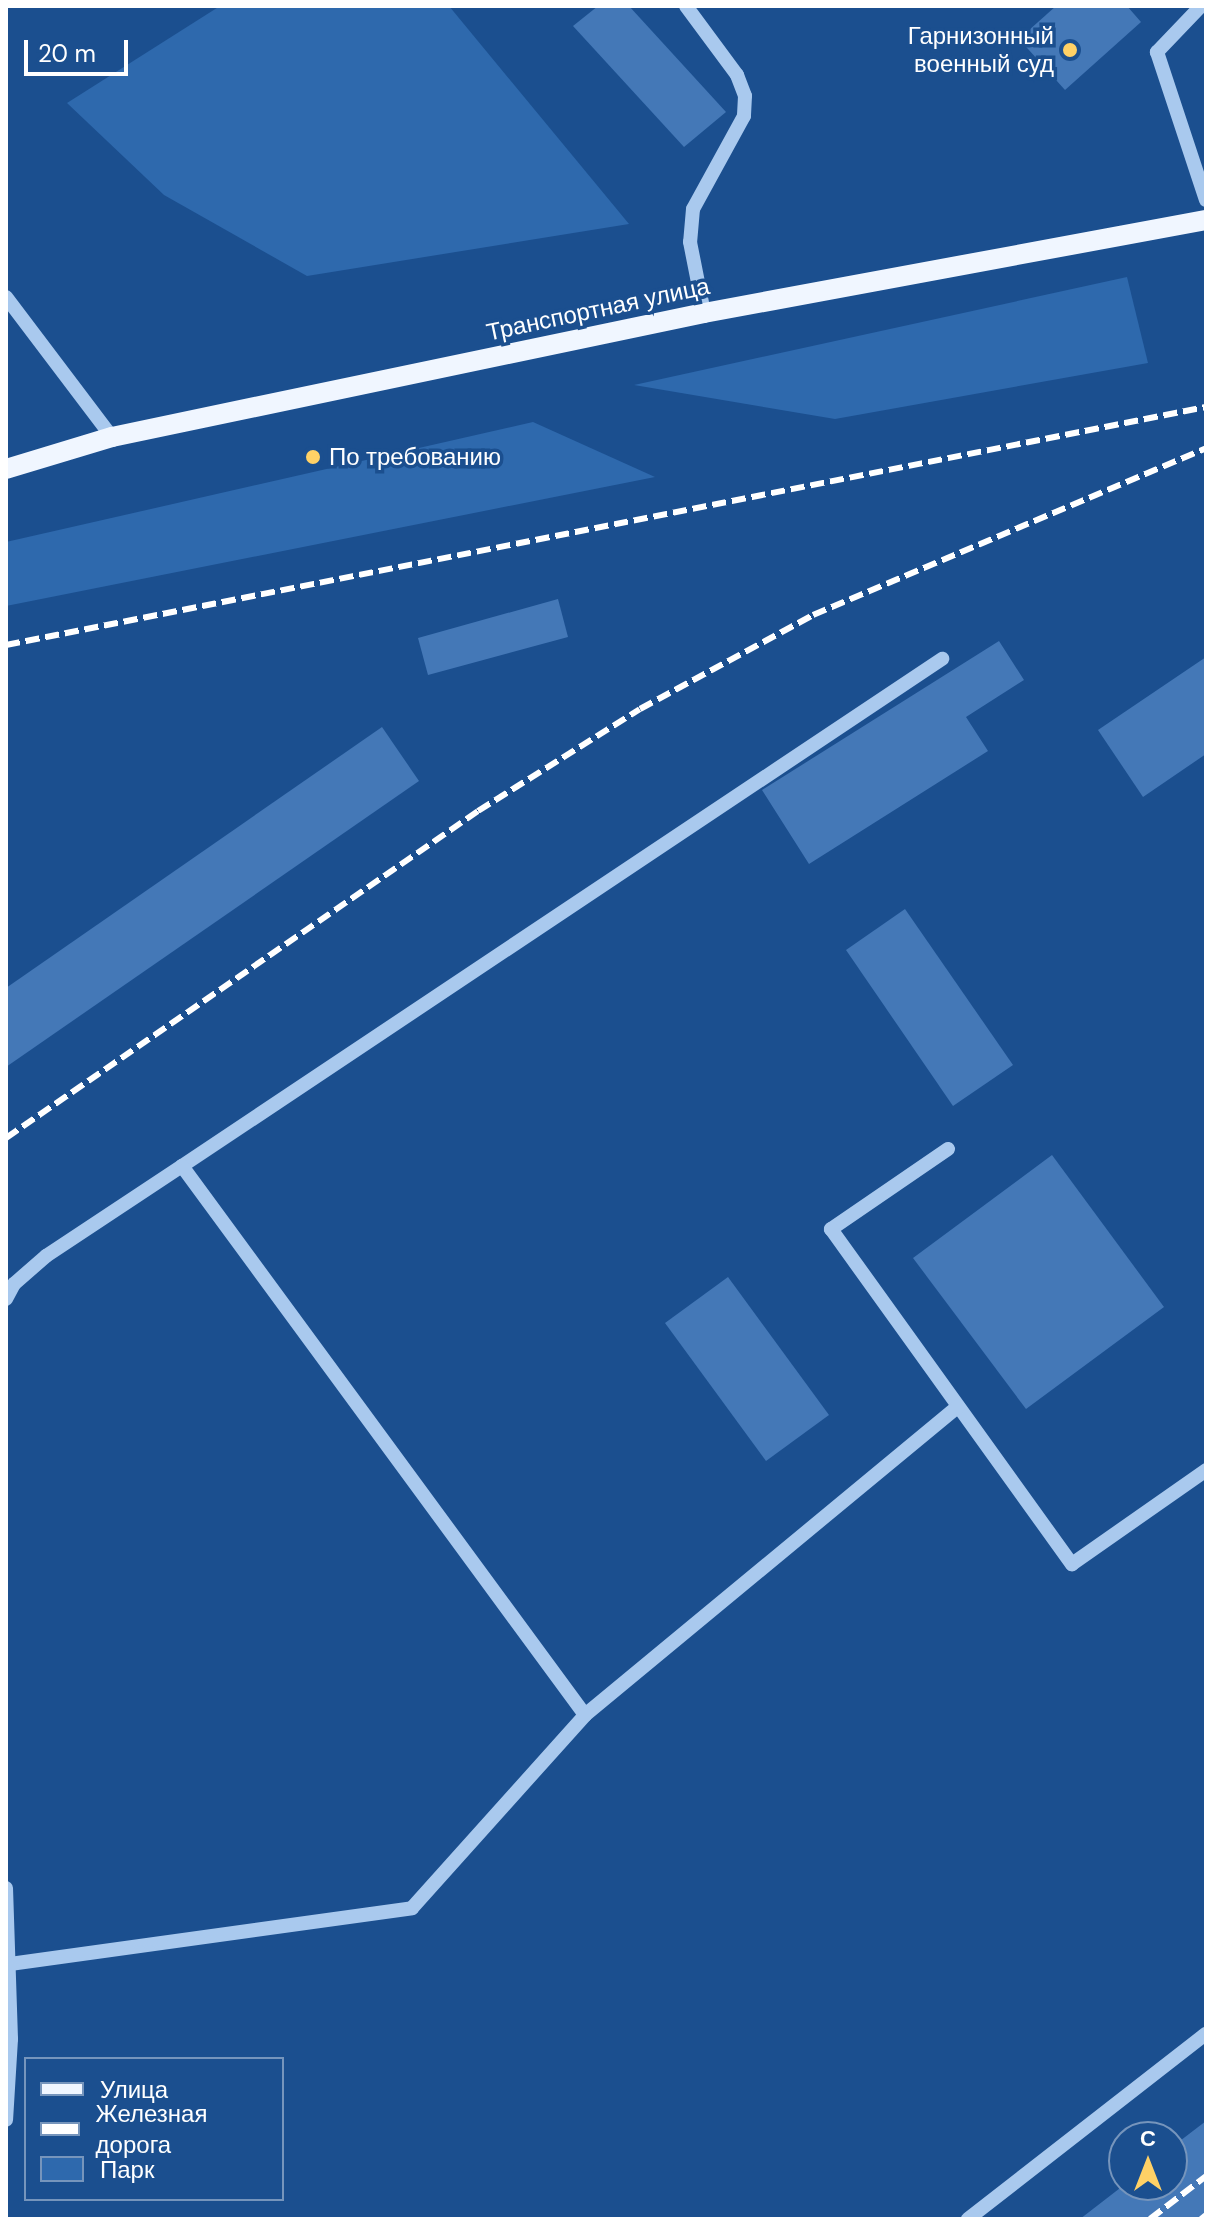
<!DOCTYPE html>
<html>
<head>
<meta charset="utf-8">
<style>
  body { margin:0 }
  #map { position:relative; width:1212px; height:2225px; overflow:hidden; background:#1b4f8f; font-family:"DM Sans",sans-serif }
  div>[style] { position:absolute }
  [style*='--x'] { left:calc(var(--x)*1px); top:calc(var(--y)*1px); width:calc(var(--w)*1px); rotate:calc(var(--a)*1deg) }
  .green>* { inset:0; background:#2e69ad }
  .building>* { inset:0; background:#4478b7 }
  .minor>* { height:14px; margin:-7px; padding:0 7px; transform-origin:7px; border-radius:7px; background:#a9c9ee }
  .major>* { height:20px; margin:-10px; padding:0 10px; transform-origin:10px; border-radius:10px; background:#f0f6ff }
  .rail>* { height:6px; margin-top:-3px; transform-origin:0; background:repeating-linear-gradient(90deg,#fff 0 14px,transparent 0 20px) }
  .dots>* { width:22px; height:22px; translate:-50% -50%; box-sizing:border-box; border:4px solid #1b4f8f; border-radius:50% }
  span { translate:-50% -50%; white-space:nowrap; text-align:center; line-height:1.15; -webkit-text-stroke:7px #1b4f8f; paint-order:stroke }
  .poi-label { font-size:24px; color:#fff }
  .right { translate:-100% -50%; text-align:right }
  .left { translate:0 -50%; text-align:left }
  .street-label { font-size:24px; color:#fff }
  .frame { position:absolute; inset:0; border:8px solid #fff; pointer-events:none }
  .legend { position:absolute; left:24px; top:2057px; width:260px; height:144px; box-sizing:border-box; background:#1b4f8f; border:2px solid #7695bc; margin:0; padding:10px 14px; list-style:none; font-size:24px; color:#fff }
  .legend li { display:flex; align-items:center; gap:16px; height:40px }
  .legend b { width:40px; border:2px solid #7695bc }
  .north { position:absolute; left:1108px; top:2121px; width:80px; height:80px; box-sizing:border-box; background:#1b4f8f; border:2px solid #7695bc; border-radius:50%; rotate:0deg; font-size:22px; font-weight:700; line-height:32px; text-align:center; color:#fff }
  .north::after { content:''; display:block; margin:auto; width:28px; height:36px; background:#ffd166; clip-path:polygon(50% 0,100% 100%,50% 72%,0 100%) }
  .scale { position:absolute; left:24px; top:40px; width:104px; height:36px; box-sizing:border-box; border:4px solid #fff; border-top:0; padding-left:10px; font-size:24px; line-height:28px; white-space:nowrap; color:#fff; -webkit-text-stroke:6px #1b4f8f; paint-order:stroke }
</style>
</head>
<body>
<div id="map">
  <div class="green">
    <i style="clip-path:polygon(220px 6px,449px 6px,629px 224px,307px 276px,164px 195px,67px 103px)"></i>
    <i style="clip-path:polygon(1127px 277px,1148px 363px,835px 419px,634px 385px)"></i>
    <i style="clip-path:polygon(533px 422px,655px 477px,6px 606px,6px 542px)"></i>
  </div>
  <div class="building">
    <i style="clip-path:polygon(598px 6px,629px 6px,726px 112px,684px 147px,573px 26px)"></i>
    <i style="clip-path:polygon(1056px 6px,1127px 6px,1141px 22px,1065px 90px,1019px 39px)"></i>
    <i style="clip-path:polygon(558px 599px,568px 637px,428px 675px,418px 638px)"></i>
    <i style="clip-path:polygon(999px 641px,1024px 680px,966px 717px,988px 751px,809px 864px,762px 790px)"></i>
    <i style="clip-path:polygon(1206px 657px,1206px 754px,1143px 797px,1098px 730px)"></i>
    <i style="clip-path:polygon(382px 727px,419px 781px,6px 1067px,6px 988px)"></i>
    <i style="clip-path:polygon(905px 909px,1013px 1065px,953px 1106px,846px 950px)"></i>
    <i style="clip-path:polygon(1052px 1155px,1164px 1307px,1026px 1409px,913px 1258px)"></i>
    <i style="clip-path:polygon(728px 1277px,829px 1415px,766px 1461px,665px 1323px)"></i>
    <i style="clip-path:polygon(1206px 2121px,1206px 2219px,1080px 2219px,1124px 2185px,1172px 2185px,1172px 2147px)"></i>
  </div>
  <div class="minor">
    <i style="--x:686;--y:6;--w:86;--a:53.5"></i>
    <i style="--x:737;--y:75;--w:22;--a:69"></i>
    <i style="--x:745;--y:96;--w:20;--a:93"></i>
    <i style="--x:744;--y:116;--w:106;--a:118.7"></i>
    <i style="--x:693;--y:209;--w:33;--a:95"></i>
    <i style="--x:690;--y:242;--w:72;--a:78.8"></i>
    <i style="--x:1201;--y:6;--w:64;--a:133.7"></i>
    <i style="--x:1157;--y:52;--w:156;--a:71.7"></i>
    <i style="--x:6;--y:297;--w:176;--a:52.9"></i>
    <i style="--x:948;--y:1149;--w:142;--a:145.6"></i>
    <i style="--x:831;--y:1229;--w:413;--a:54.3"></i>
    <i style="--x:1072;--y:1564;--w:164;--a:-35"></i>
    <i style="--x:182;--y:1166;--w:914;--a:-33.71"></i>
    <i style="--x:6;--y:1299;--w:17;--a:-62"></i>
    <i style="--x:14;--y:1284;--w:43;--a:-41.2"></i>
    <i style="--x:46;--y:1256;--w:163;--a:-33.5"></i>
    <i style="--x:182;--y:1166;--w:681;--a:53.72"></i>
    <i style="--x:585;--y:1715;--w:484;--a:-39.6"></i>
    <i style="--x:6;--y:1888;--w:151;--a:88.1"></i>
    <i style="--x:11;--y:2039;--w:81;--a:93.5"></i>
    <i style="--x:10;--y:1964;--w:406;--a:-7.9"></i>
    <i style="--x:412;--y:1908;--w:259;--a:-48.1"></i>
    <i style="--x:968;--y:2219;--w:301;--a:-37.9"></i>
  </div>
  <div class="major">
    <i style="--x:6;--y:469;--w:111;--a:-16.8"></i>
    <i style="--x:112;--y:437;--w:605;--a:-11.83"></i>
    <i style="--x:704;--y:313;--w:511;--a:-10.5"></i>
  </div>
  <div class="rail">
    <i style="--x:6;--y:645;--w:1223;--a:-11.22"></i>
    <i style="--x:6;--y:1138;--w:574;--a:-34.71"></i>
    <i style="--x:478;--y:811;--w:191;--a:-32.2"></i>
    <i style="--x:640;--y:709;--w:197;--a:-28.5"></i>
    <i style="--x:813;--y:615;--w:427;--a:-23"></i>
    <i style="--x:1150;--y:2219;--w:71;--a:-37.5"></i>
    <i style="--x:1201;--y:2219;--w:6;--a:-39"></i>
  </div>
  <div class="dots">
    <i style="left:1070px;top:50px;background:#ffd166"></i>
    <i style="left:313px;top:457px;background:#ffd166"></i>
  </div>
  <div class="poi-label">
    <span class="right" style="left:1054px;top:50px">Гарнизонный<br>военный суд</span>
    <span class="left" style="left:329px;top:457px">По требованию</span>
  </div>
  <div class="street-label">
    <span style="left:598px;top:309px;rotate:-12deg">Транспортная улица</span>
  </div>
  <div class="frame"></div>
  <ul class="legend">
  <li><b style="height:10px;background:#f0f6ff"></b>Улица</li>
  <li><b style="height:10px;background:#fff"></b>Железная дорога</li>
  <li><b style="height:22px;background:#2e69ad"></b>Парк</li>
  </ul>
  <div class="north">С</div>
  <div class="scale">20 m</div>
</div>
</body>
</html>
